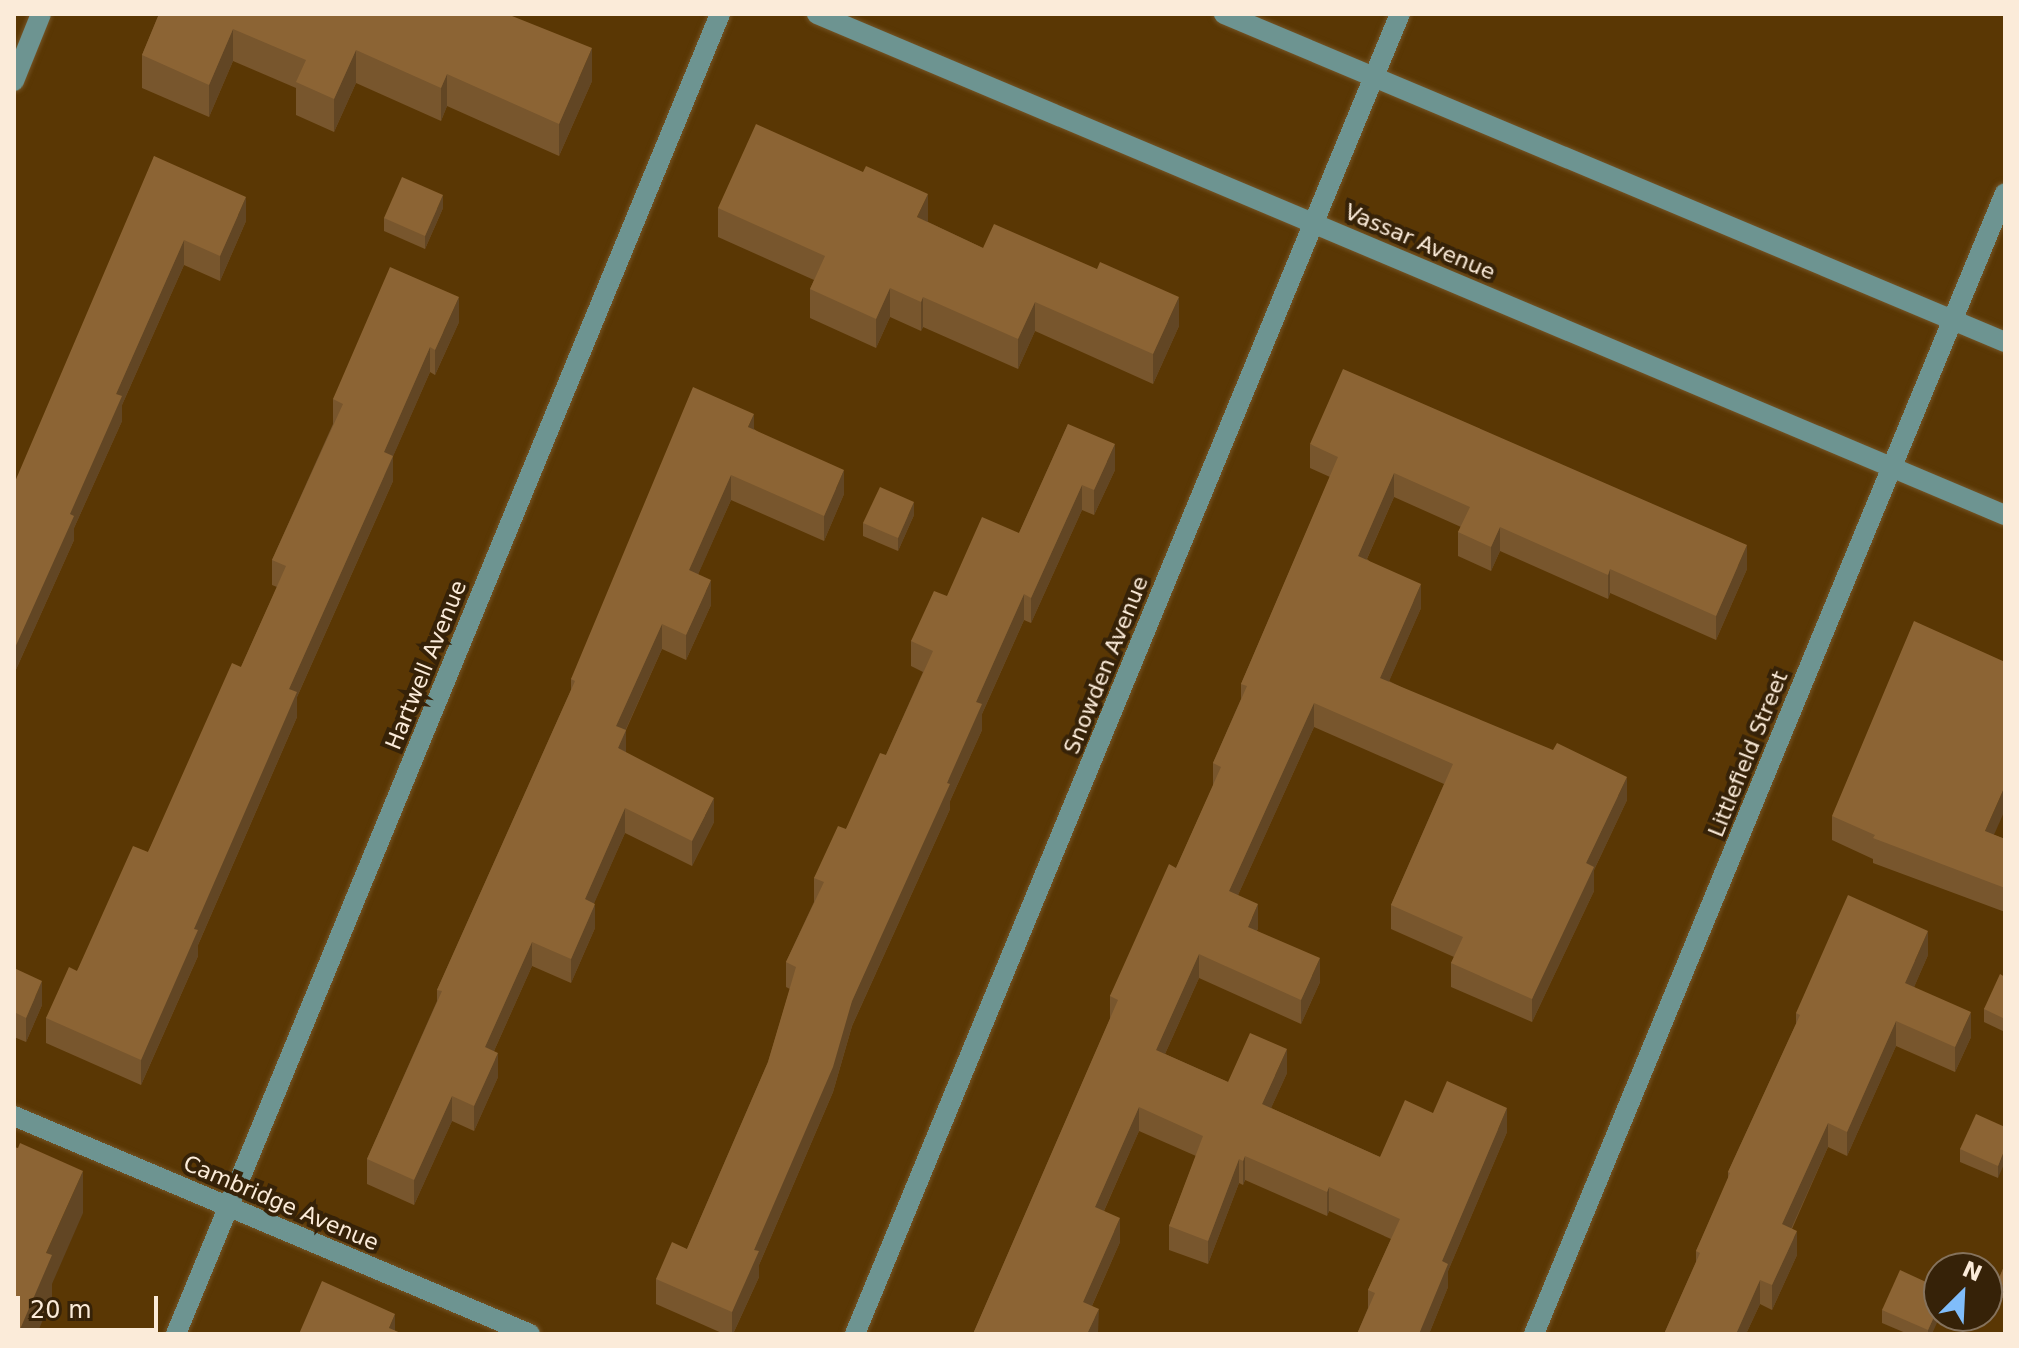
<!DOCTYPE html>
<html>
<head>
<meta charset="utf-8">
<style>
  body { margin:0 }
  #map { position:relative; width:2019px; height:1348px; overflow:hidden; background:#5a3704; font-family:"DejaVu Sans",sans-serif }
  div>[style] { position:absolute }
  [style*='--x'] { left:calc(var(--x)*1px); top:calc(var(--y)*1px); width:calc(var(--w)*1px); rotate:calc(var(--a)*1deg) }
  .roads { filter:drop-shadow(0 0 2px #745426) drop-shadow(0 0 2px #745426) }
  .minor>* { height:20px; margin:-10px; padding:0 10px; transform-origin:10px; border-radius:10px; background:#6d9491 }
  .wall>* { inset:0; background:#78562d }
  .shaded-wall>* { inset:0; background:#624624 }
  .building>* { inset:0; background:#8c6434 }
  span { translate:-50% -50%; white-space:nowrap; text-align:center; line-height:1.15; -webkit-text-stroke:8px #362208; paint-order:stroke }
  .street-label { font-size:22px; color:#fbebd9 }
  .frame { position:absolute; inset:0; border:16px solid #fbebd9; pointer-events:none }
  .north { position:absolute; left:1923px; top:1252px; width:80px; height:80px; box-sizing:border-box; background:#362208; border:2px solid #85725c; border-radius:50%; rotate:24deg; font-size:22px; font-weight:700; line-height:32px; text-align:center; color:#fbebd9 }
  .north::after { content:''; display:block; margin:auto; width:28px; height:36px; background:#80bdfa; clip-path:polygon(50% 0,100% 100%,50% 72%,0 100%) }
  .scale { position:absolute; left:16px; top:1296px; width:142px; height:36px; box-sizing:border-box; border:4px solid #fbebd9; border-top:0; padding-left:10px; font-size:24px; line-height:28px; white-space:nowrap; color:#fbebd9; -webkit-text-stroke:6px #362208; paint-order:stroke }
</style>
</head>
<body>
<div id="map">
  <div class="roads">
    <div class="minor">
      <i style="--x:817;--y:14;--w:1289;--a:22.87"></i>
      <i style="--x:1224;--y:14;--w:847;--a:22.78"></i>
      <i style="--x:14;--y:81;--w:72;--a:-68.1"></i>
      <i style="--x:14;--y:1116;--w:560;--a:22.9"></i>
      <i style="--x:176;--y:1334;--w:1428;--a:-67.6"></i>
      <i style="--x:855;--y:1334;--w:1428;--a:-67.57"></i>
      <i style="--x:1534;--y:1334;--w:1234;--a:-67.57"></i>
    </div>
  </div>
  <div class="wall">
    <i style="clip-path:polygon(159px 14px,592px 81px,559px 156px,447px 106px,441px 121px,356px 83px,334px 132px,296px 115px,296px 88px,233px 61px,209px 117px,142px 88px,142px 55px)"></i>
    <i style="clip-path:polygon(154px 156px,246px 221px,220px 281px,184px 265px,122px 405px,122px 421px,74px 528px,74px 540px,14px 674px)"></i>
    <i style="clip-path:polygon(443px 208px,425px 249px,384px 231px,384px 218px)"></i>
    <i style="clip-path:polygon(718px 208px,928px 222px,983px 248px,1179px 326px,1153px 384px,1035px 331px,1018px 369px,923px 327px,921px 331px,890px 317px,876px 348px,810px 318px,810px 289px,814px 280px,718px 237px)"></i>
    <i style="clip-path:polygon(459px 322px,435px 375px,430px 372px,393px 456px,393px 481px,297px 697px,297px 717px,198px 945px,198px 956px,141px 1085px,46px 1043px,46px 1018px,77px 971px,148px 852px,241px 667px,277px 587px,272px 585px,272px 560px,333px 424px,333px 399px)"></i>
    <i style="clip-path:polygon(1068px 424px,1115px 470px,1094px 515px,1082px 510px,1031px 623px,1024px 620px,982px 714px,982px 730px,950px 801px,950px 809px,852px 1026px,833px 1092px,759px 1265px,759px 1277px,733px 1334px,724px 1334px,656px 1304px,656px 1279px,687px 1249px,768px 1062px,790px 989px,786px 987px,786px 962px,814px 902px,814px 878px,846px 829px,886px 755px,923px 672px,911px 666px,911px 641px,947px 596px,1019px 533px)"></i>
    <i style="clip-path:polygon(754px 429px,844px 494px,824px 541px,731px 500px,698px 574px,711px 605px,686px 660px,662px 649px,626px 730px,626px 753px,714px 822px,692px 866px,625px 833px,594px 903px,595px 928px,571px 983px,532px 966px,494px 1051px,498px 1077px,474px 1131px,452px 1121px,414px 1205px,367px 1184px,367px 1159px,437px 1001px,437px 990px,571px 690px,571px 679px)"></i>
    <i style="clip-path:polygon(1310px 444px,1747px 569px,1716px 640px,1610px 593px,1608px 599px,1500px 551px,1491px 571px,1458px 556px,1458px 532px,1461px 527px,1394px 497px,1367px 559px,1421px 608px,1389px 681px,1627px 800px,1594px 870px,1594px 891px,1532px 1022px,1451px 987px,1451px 963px,1454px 957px,1391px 929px,1391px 905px,1444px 784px,1314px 727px,1238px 895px,1258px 928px,1257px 931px,1320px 982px,1301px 1024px,1199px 978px,1165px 1054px,1228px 1082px,1287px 1073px,1271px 1108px,1380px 1157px,1433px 1113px,1507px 1132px,1448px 1271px,1448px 1287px,1429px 1334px,1357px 1334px,1368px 1308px,1368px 1290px,1391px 1239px,1329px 1211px,1327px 1216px,1245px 1180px,1243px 1185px,1239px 1183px,1208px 1264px,1169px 1250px,1169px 1226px,1196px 1156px,1139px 1131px,1104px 1211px,1120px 1242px,1092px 1306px,1098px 1334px,973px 1334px,1110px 1019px,1110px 996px,1176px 868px,1213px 786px,1213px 763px,1241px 699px,1241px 684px,1330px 477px,1310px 468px)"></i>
    <i style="clip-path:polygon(914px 515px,898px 551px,863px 536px,863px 523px)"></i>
    <i style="clip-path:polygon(1832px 816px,1994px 835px,2005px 839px,2005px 912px,1873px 863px,1873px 859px,1832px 840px)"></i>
    <i style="clip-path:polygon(1928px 955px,1914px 987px,1971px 1037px,1955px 1072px,1896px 1046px,1847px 1156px,1828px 1147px,1792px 1229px,1797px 1255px,1772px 1310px,1760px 1304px,1746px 1334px,1664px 1334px,1696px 1262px,1696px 1251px,1728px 1179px,1728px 1172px,1796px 1024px,1796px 1013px)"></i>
    <i style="clip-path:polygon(14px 968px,42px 1005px,26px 1042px,14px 1037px)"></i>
    <i style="clip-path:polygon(2005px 977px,2005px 1032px,1984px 1022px,1984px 1009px)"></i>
    <i style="clip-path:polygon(2005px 1127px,1998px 1178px,1960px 1162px,1960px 1149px)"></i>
    <i style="clip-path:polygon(2005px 1264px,2005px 1299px,1997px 1296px,1997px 1283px)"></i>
    <i style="clip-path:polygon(1939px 1288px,1932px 1334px,1908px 1334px,1882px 1323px,1882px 1310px)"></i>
  </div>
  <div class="shaded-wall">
    <i style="clip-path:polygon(233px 29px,233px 61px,209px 117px,209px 85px)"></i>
    <i style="clip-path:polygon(592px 48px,592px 81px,559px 156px,559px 124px)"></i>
    <i style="clip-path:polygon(356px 50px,356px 83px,334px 132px,334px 99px)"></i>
    <i style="clip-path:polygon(447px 74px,447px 106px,441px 121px,441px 88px)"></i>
    <i style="clip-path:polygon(928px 194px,928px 223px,917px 217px)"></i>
    <i style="clip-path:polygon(443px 195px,443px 208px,425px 249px,425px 236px)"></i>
    <i style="clip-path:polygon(246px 197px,246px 221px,220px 281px,220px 256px)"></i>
    <i style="clip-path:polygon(184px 240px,184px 265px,122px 405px,122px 421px,74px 528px,74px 540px,14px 674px,14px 650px,116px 394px)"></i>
    <i style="clip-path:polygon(890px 288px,890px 317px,876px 348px,876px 319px)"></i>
    <i style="clip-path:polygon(459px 297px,459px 322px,435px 375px,435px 350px)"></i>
    <i style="clip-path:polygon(923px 297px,923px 327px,921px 331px,921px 302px)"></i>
    <i style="clip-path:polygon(1179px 297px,1179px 326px,1153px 384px,1153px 354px)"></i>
    <i style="clip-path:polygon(1035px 302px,1035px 331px,1018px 369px,1018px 339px)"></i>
    <i style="clip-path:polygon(430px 347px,430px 372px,384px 477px,384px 452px)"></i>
    <i style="clip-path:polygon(754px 414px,754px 438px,748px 427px)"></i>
    <i style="clip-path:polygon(1115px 444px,1115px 470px,1094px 515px,1094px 490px)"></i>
    <i style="clip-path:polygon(393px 456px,393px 481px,297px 697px,297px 717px,198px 945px,198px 956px,141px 1085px,141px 1060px,289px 689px)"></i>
    <i style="clip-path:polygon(844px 470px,844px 494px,824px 541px,824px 516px)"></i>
    <i style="clip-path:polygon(1394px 473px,1394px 497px,1358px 579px,1358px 556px)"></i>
    <i style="clip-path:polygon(731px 475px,731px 500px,689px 595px,689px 570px)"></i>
    <i style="clip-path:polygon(1082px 485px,1082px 510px,1031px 623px,1031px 598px)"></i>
    <i style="clip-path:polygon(914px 502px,914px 515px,898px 551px,898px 538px)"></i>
    <i style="clip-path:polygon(1500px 527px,1500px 551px,1491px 571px,1491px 547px)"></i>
    <i style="clip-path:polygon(1747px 545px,1747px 569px,1716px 640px,1716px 616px)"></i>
    <i style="clip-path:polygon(1610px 569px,1610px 593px,1608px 599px,1608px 575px)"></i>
    <i style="clip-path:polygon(711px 580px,711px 605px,686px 660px,686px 635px)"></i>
    <i style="clip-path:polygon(1421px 584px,1421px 608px,1380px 702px,1380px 678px)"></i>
    <i style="clip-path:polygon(1024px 594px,1024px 620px,982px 714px,982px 730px,950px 801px,950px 809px,852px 1026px,833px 1092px,759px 1265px,759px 1277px,733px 1334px,732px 1334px,732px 1312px,754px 1250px,852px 1001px,947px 783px,976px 702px)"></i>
    <i style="clip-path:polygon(662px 624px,662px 649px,616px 751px,616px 726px)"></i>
    <i style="clip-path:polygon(1314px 703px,1314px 727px,1229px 915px,1229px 891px)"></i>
    <i style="clip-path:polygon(626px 730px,626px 755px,618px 748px)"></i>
    <i style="clip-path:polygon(1627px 777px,1627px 800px,1594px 870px,1594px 891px,1532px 1022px,1532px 999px,1586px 863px)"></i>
    <i style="clip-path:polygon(2005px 786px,2005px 810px,1985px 855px,1985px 831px)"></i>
    <i style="clip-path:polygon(714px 798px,714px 822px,692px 866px,692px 841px)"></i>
    <i style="clip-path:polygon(625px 808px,625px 833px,585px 924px,585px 899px)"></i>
    <i style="clip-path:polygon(595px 904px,595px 928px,571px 983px,571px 959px)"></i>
    <i style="clip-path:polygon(1258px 904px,1258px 928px,1248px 950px,1248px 927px)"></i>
    <i style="clip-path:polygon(1928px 931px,1928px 955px,1905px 1008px,1905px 983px)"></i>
    <i style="clip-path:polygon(532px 942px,532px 966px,485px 1071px,485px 1047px)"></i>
    <i style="clip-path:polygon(1199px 954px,1199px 978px,1156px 1074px,1156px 1050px)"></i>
    <i style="clip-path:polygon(1320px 958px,1320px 982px,1301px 1024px,1301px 1000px)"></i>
    <i style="clip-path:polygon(42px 981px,42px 1005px,26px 1042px,26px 1018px)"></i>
    <i style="clip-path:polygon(1971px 1012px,1971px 1037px,1955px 1072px,1955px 1047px)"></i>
    <i style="clip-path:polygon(1896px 1021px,1896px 1046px,1847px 1156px,1847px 1132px)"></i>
    <i style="clip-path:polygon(1287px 1049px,1287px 1073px,1262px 1128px,1262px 1104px)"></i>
    <i style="clip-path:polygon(498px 1053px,498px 1077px,474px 1131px,474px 1106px)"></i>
    <i style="clip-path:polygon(452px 1096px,452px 1121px,414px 1205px,414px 1180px)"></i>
    <i style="clip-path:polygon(1139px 1107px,1139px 1131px,1095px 1231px,1095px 1207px)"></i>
    <i style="clip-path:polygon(1507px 1108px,1507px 1132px,1448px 1271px,1448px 1287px,1429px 1334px,1419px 1334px,1442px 1261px)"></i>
    <i style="clip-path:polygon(1828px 1123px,1828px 1147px,1782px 1249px,1782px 1224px)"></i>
    <i style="clip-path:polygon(2005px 1149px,2005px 1162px,1998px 1178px,1998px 1166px)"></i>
    <i style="clip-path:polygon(1245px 1156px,1245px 1180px,1243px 1185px,1243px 1161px)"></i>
    <i style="clip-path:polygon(1239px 1159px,1239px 1183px,1208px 1264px,1208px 1241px)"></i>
    <i style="clip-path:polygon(83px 1171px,83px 1213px,52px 1284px,52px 1298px,37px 1334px,18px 1334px,46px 1253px)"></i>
    <i style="clip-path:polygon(1329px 1187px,1329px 1211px,1327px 1216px,1327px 1192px)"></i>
    <i style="clip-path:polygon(1120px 1218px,1120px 1242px,1083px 1326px,1083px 1302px)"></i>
    <i style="clip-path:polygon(1797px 1231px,1797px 1255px,1772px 1310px,1772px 1285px)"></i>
    <i style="clip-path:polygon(1760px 1280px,1760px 1304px,1746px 1334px,1736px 1334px)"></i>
    <i style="clip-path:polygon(1939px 1306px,1939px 1316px,1940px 1316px,1932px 1334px,1928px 1334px,1928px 1330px)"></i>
    <i style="clip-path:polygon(1099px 1309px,1098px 1334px,1087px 1334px)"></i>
    <i style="clip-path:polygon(395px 1314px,395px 1334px,389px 1328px)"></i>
  </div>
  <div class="building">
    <i style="clip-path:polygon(159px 14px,507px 14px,592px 48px,559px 124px,447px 74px,441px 88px,356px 50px,334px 99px,296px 82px,306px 60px,233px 29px,209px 85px,142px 55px)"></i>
    <i style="clip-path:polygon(756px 124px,863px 172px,866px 166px,928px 194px,917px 217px,983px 248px,994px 224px,1097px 269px,1100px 262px,1179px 297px,1153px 354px,1035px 302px,1018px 339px,923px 297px,921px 302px,890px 288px,876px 319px,810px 289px,825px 256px,718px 208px)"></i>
    <i style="clip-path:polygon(154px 156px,246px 197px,220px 256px,184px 240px,116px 394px,122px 396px,70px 514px,74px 516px,14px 650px,14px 484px)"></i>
    <i style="clip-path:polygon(402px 177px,443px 195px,425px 236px,384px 218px)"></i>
    <i style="clip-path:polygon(390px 267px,459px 297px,435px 350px,430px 347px,384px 452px,393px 456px,289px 689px,297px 692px,194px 929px,198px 930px,141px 1060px,46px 1018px,69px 967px,77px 971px,133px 846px,148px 852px,232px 663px,241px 667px,286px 566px,272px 560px,343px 404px,333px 399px)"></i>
    <i style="clip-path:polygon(1343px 369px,1747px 545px,1716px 616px,1610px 569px,1608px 575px,1500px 527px,1491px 547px,1458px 532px,1470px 507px,1394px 473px,1358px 556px,1421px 584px,1380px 678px,1553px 750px,1557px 743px,1627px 777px,1586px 863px,1594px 867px,1532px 999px,1451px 963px,1463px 937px,1391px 905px,1453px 764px,1314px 703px,1229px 891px,1258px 904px,1248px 927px,1320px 958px,1301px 1000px,1199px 954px,1156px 1050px,1228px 1082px,1250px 1033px,1287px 1049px,1262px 1104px,1380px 1157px,1405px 1100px,1433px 1113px,1447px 1081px,1507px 1108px,1442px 1261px,1448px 1264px,1419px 1334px,1357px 1334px,1375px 1293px,1368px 1290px,1400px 1219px,1329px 1187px,1327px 1192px,1245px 1156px,1243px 1161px,1239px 1159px,1208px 1241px,1169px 1226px,1203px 1136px,1139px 1107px,1095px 1207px,1120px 1218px,1083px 1302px,1099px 1309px,1087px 1334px,973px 1334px,1118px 1000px,1110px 996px,1169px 864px,1176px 868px,1221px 767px,1213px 763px,1247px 686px,1241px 684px,1338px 457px,1310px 444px)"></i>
    <i style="clip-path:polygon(693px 387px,754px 414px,748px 427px,844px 470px,824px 516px,731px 475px,689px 570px,711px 580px,686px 635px,662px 624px,616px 726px,626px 730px,618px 748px,714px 798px,692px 841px,625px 808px,585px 899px,595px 904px,571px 959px,532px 942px,485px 1047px,498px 1053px,474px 1106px,452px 1096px,414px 1180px,367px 1159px,442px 991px,437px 990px,575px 681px,571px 679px)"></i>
    <i style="clip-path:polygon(1068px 424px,1115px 444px,1094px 490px,1082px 485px,1031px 598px,1024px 594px,976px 702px,982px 704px,947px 783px,950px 784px,852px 1001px,833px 1067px,754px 1250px,759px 1251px,732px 1312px,656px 1279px,672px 1242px,687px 1249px,768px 1062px,796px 967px,786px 962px,824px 882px,814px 878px,838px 826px,846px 829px,880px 753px,886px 755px,933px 651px,911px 641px,934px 591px,947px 596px,982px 517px,1019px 533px)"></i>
    <i style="clip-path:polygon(880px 487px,914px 502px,898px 538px,863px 523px)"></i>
    <i style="clip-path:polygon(1914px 621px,2005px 662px,2005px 786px,1985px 831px,2005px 839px,2005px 888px,1873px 838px,1875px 835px,1832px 816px)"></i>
    <i style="clip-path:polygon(1848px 895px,1928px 931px,1905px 983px,1971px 1012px,1955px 1047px,1896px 1021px,1847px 1132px,1828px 1123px,1782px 1224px,1797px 1231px,1772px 1285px,1760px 1280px,1736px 1334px,1664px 1334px,1700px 1253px,1696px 1251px,1730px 1173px,1728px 1172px,1800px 1015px,1796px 1013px)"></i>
    <i style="clip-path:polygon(14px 968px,42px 981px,26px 1018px,14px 1012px)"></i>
    <i style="clip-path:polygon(2000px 974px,2005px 977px,2005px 1019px,1984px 1009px)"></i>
    <i style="clip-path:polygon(1976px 1114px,2005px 1127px,2005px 1149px,1998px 1166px,1960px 1149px)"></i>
    <i style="clip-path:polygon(20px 1143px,83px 1171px,46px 1253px,52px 1255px,18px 1334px,14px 1334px,14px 1147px,18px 1148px)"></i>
    <i style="clip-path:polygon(2005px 1264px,2005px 1286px,1997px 1283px)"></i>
    <i style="clip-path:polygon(1900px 1270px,1939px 1288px,1939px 1306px,1928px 1330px,1882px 1310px)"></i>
    <i style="clip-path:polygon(322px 1281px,395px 1314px,389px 1328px,403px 1334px,299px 1334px)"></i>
  </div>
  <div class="street-label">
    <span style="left:1420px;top:242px;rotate:23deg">Vassar Avenue</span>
    <span style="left:426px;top:665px;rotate:-68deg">Hartwell Avenue</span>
    <span style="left:1106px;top:665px;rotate:-68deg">Snowden Avenue</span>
    <span style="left:1748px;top:754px;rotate:-68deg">Littlefield Street</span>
    <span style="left:281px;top:1203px;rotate:23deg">Cambridge Avenue</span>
  </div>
  <div class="frame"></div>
  <div class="north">N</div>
  <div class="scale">20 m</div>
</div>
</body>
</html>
